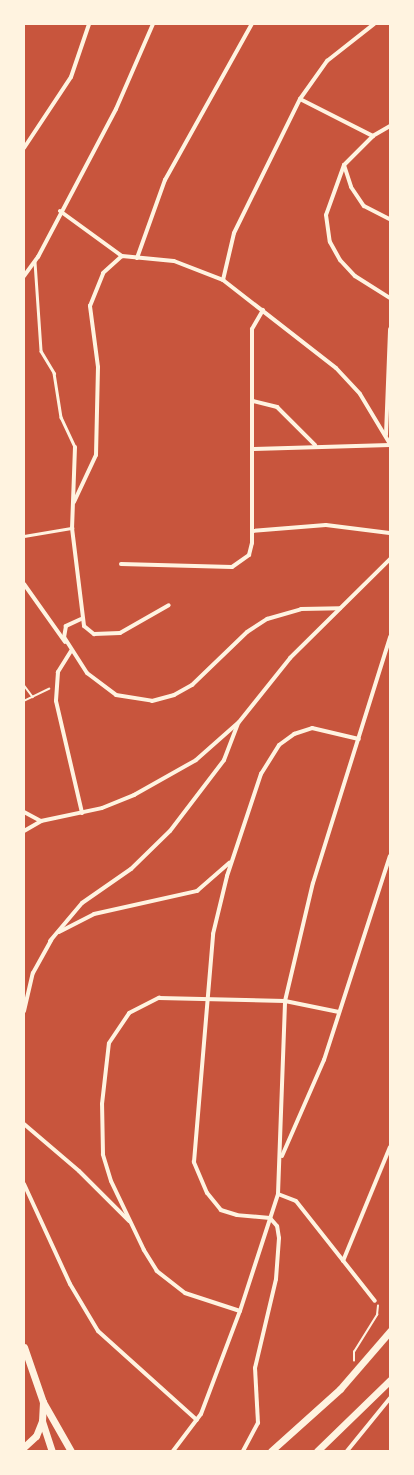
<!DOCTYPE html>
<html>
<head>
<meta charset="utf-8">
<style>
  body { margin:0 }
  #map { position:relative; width:414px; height:1475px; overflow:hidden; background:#c8553d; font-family:"Work Sans",sans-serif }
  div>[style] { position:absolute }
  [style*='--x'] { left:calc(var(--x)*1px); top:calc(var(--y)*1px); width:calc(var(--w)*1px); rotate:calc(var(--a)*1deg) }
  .path>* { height:1.5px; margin:-0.75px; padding:0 0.75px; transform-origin:0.75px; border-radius:0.75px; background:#fff3e0 }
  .service>* { height:2.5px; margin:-1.25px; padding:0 1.25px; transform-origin:1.25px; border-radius:1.25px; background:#fff3e0 }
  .minor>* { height:4px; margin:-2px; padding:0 2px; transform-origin:2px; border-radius:2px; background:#fff3e0 }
  .secondary>* { height:7px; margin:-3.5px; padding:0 3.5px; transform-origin:3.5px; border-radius:3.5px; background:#fff3e0 }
  .primary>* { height:7px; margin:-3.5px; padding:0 3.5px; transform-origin:3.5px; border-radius:3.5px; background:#fff3e0 }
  span { translate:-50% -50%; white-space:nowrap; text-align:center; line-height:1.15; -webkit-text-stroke:4px #fff3e0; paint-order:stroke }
  .frame { position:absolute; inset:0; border:25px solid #fff3e0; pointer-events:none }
</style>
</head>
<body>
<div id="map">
  <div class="path">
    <i style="--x:24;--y:685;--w:15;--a:53"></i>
    <i style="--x:24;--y:701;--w:28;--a:-26"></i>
    <i style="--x:354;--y:1361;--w:9;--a:-90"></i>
    <i style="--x:354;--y:1352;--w:44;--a:-58.1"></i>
    <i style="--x:377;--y:1315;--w:9;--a:-84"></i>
  </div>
  <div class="service">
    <i style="--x:35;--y:262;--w:89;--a:86.1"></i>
    <i style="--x:41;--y:351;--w:26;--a:59"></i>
    <i style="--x:54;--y:373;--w:45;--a:81"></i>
    <i style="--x:61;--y:417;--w:33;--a:65"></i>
    <i style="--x:24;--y:536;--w:49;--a:-9.5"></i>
  </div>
  <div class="minor">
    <i style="--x:300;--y:99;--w:82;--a:26.9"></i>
    <i style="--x:390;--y:126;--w:20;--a:150"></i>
    <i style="--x:373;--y:136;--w:41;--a:135"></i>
    <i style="--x:344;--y:165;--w:53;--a:109.8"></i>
    <i style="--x:326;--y:215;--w:27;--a:82"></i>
    <i style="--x:330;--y:242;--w:21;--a:61"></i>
    <i style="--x:340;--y:260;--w:22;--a:47"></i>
    <i style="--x:355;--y:276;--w:41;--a:32.2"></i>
    <i style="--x:24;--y:148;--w:85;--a:-56.5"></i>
    <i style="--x:71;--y:77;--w:56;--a:-71.2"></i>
    <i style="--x:344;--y:165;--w:23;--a:72"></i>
    <i style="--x:351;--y:187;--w:23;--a:56"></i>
    <i style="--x:364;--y:206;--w:29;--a:27"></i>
    <i style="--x:60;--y:211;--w:77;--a:36"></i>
    <i style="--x:122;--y:256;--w:52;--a:5.5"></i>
    <i style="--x:174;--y:261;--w:53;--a:21.2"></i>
    <i style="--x:223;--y:280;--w:143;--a:37.9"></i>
    <i style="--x:336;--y:368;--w:35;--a:47"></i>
    <i style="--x:360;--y:394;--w:58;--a:59"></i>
    <i style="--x:137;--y:258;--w:83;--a:-70.3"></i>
    <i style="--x:165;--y:180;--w:179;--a:-60.9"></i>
    <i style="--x:24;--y:276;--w:24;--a:-54"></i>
    <i style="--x:38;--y:257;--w:167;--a:-62.2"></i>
    <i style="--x:116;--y:109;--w:93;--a:-66.5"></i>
    <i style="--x:223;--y:280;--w:48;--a:-76.8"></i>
    <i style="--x:234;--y:233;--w:149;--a:-63.8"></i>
    <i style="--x:300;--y:99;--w:47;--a:-54.6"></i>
    <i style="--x:327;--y:61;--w:60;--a:-38.2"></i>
    <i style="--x:253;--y:401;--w:25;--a:14"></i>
    <i style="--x:277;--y:407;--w:54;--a:45"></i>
    <i style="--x:386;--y:435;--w:106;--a:-87.8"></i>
    <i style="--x:75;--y:447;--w:81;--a:92.1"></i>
    <i style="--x:72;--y:528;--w:99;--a:83"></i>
    <i style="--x:84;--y:626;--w:13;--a:39"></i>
    <i style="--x:94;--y:634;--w:26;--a:-2"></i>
    <i style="--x:120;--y:633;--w:56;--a:-29.7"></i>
    <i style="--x:252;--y:449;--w:138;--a:-1.7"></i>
    <i style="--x:74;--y:502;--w:52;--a:-64.9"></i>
    <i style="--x:96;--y:455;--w:88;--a:-88.7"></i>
    <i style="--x:98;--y:367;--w:62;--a:-97.5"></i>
    <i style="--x:90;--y:306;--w:35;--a:-68"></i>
    <i style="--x:103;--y:273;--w:25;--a:-42"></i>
    <i style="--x:252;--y:531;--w:74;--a:-4.6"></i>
    <i style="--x:326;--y:525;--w:64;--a:7.1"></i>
    <i style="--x:121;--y:564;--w:111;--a:1.5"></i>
    <i style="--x:232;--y:567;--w:21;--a:-35"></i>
    <i style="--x:249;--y:555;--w:12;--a:-76"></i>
    <i style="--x:252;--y:543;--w:214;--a:-90"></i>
    <i style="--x:252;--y:329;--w:22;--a:-60"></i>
    <i style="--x:24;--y:584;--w:71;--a:54.7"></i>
    <i style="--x:81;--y:619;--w:17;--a:155"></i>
    <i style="--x:66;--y:626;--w:11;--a:100"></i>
    <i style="--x:64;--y:637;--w:43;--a:57.4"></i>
    <i style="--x:87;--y:673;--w:36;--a:37"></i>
    <i style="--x:116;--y:695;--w:36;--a:9"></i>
    <i style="--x:152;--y:701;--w:23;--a:-15"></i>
    <i style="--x:174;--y:695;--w:21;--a:-29"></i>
    <i style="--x:192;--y:685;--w:76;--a:-43.9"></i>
    <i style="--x:247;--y:632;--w:24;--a:-33"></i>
    <i style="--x:267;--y:619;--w:35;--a:-16"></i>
    <i style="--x:301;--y:609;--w:39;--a:-1"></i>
    <i style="--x:71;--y:651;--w:25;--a:122"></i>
    <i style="--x:58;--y:672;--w:29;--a:94"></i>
    <i style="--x:56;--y:701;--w:115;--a:76.9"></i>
    <i style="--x:24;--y:812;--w:19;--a:28"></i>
    <i style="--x:24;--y:831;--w:20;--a:-30"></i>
    <i style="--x:41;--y:821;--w:62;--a:-12"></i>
    <i style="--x:102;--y:808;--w:35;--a:-22"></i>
    <i style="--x:134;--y:795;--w:71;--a:-29.4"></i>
    <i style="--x:196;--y:760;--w:57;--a:-41.5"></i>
    <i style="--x:239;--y:722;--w:82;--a:-51.4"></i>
    <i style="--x:290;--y:658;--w:141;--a:-44.7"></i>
    <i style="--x:59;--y:932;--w:39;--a:-27"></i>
    <i style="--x:94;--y:914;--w:106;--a:-12.6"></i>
    <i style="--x:197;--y:891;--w:43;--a:-41.2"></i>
    <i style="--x:50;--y:941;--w:50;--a:-49.9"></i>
    <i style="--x:82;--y:903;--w:60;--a:-34.8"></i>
    <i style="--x:131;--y:869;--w:54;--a:-44.3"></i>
    <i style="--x:170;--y:831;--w:89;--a:-52.7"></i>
    <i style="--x:224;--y:760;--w:39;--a:-69"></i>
    <i style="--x:24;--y:1011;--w:39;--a:-77"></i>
    <i style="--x:33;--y:973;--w:38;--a:-61"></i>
    <i style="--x:24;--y:1124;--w:72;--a:40.5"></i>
    <i style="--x:79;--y:1171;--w:71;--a:45"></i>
    <i style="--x:282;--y:1156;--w:105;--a:-66.4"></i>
    <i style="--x:324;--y:1060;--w:214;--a:-72.1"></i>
    <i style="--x:24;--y:1184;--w:110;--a:65.3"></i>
    <i style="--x:70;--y:1284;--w:55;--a:59.2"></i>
    <i style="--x:98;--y:1331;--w:133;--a:42"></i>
    <i style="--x:278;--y:1194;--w:19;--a:21"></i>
    <i style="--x:296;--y:1201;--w:127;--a:51.7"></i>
    <i style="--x:343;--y:1261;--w:123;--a:-67.6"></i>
    <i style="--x:240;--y:1311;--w:58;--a:-161.9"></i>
    <i style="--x:185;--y:1293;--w:36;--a:-142"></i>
    <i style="--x:157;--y:1271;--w:25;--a:-122"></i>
    <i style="--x:144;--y:1250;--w:76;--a:-115.6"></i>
    <i style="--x:111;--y:1181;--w:28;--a:-107"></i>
    <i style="--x:103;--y:1154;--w:50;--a:-91.1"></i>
    <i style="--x:102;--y:1104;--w:61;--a:-83.5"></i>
    <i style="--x:109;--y:1043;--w:36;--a:-56"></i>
    <i style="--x:129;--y:1013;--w:34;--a:-27"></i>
    <i style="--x:159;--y:998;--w:126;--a:1.4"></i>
    <i style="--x:285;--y:1001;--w:55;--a:11.5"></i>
    <i style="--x:173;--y:1451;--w:46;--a:-52.9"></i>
    <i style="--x:201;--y:1414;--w:110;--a:-69.3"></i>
    <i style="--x:240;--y:1311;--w:123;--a:-72"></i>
    <i style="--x:278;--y:1194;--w:193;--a:-87.9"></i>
    <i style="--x:285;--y:1001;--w:121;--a:-76.7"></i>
    <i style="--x:313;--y:883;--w:258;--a:-72.6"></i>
    <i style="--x:243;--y:1451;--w:32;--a:-62"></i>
    <i style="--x:258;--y:1423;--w:55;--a:-93.1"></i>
    <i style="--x:255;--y:1368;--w:91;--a:-76.7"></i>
    <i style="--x:276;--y:1279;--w:41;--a:-85.8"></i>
    <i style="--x:279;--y:1238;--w:12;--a:-99"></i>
    <i style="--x:277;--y:1226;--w:11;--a:-131"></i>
    <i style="--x:270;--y:1218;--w:33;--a:-175"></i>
    <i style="--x:237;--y:1215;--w:17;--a:-163"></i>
    <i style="--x:221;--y:1210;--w:22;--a:-129"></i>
    <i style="--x:207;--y:1193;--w:34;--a:-113"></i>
    <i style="--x:194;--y:1162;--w:229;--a:-85.2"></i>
    <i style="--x:213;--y:934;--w:60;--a:-76.4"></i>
    <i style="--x:227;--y:876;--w:108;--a:-71.6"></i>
    <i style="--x:261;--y:774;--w:34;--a:-58"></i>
    <i style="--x:279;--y:745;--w:19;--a:-36"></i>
    <i style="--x:294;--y:734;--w:19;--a:-18"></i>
    <i style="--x:312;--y:728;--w:48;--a:13.2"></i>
    <i style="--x:347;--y:1451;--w:68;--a:-50.9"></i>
  </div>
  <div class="secondary">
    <i style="--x:24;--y:1347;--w:58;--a:70.9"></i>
    <i style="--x:43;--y:1402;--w:56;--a:60.3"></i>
    <i style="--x:24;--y:1447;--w:16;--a:-43"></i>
    <i style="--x:36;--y:1436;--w:16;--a:-68"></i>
  </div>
  <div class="primary">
    <i style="--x:43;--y:1402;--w:19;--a:93"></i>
    <i style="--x:42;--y:1421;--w:32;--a:72"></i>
    <i style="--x:271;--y:1451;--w:93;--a:-41.9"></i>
    <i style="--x:340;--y:1389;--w:77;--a:-49.2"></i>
    <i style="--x:317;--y:1451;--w:102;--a:-44.2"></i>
  </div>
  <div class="frame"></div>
</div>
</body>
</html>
